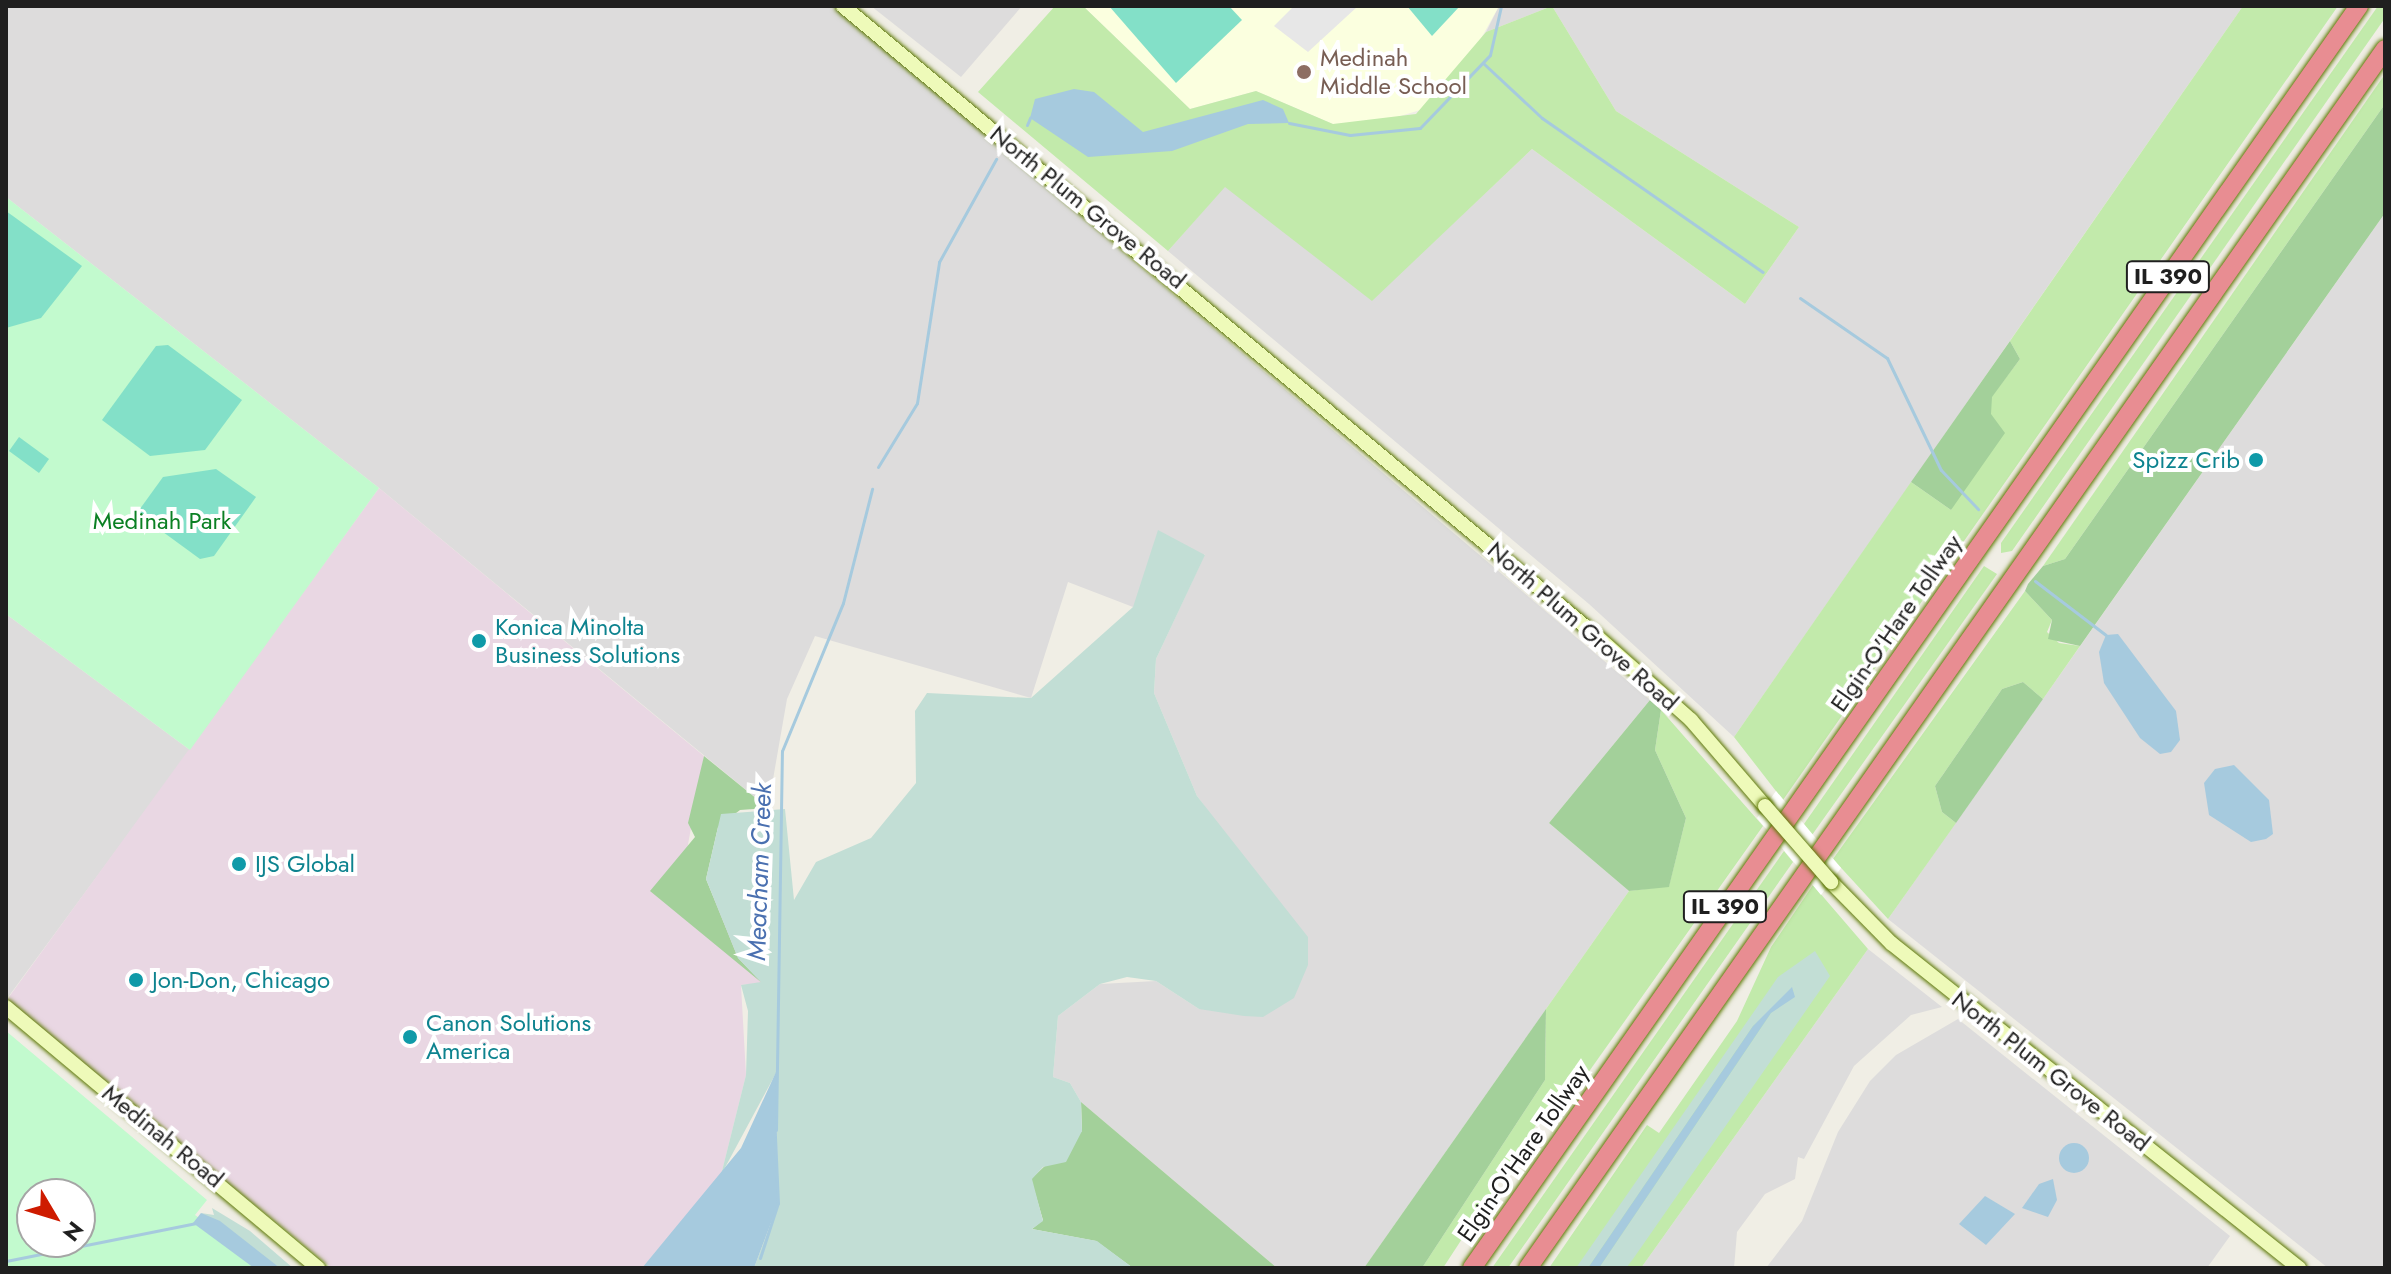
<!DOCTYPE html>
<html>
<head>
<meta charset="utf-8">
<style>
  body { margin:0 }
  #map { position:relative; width:2391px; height:1274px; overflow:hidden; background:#f0eee5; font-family:Jost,sans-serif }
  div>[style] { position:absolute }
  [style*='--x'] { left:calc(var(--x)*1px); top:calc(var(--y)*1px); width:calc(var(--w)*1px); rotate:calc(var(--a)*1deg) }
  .residential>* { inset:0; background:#dddcdc }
  .industrial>* { inset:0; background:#e9d7e3 }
  .education>* { inset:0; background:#fbffdf }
  .grass>* { inset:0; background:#c2eaab }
  .forest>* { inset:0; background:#a3d09a }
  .wetland>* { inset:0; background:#c2ded5 }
  .park>* { inset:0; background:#c2face }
  .pitch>* { inset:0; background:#83e0c8 }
  .parking>* { inset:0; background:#e7e7e7 }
  .water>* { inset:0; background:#a6cade }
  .round { border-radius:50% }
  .pier>* { inset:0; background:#fff }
  .stream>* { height:3px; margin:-1.5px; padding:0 1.5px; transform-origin:1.5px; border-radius:1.5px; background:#a6cade }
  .roads { filter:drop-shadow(0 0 2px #5d7904) drop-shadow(0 0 2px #5d7904) }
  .secondary>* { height:14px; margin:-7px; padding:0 7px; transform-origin:7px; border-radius:7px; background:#eefab9 }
  .highway>* { height:18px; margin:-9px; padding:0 9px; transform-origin:9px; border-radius:9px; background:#e88d92 }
  .bridges { filter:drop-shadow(0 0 2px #5d7904) drop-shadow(0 0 2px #5d7904) }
  .secondary-bridge>* { height:14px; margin:-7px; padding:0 7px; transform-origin:7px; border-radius:7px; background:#eefab9 }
  .dots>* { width:22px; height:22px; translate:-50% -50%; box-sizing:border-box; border:4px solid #fff; border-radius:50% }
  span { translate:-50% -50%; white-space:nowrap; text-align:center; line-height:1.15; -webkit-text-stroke:8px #fff; paint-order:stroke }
  .shield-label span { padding:2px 6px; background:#fff; border:2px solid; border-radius:6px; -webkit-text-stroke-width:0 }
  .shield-label { font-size:22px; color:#1f1f1f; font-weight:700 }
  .education-label { font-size:24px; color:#785e54 }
  .left { translate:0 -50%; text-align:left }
  .street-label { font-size:24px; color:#1f1f1f }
  .culture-label { font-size:24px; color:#0d838f }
  .right { translate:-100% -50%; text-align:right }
  .park-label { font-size:24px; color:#0b8024 }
  .water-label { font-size:26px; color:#4a70b0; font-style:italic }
  .frame { position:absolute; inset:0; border:8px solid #1f1f1f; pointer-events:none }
  .north { position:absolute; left:16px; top:1178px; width:80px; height:80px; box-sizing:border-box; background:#fff; border:2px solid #a5a5a5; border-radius:50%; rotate:128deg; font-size:22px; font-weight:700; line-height:32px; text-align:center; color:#1f1f1f }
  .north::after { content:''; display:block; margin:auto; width:28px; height:36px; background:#ce1b00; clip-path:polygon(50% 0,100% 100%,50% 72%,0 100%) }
</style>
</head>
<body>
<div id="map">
  <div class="residential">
    <i style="clip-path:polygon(6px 6px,834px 6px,1650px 700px,1549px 823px,1629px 891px,1364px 1268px,1277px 1268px,1081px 1102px,1070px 1083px,1053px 1077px,1058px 1016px,1100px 984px,1156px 981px,1199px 1009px,1282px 910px,1197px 796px,1154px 693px,1156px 659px,1205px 554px,1133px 607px,1068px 582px,1031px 698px,815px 636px,787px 699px,768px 808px,379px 488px,6px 197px)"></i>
    <i style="clip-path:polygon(871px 6px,1022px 6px,961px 77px)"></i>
    <i style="clip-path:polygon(1499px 6px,2243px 6px,1734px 737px,1589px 604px,1168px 251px,1225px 186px,1372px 300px,1532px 149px,1745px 304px,1799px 227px,1616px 111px,1552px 6px,1486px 32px)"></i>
    <i style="clip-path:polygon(2385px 213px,2385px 1268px,2328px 1268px,1888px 919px)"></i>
    <i style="clip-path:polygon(6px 614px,190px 750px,6px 1000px)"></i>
    <i style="clip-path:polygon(1868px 949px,1942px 1007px,1911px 1015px,1854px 1066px,1804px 1159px,1798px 1157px,1795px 1179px,1765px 1194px,1737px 1232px,1734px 1268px,1641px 1268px)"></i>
    <i style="clip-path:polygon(1958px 1019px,2230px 1236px,2207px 1268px,1766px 1268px,1802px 1221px,1838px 1132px,1870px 1081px,1896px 1055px)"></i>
  </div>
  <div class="industrial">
    <i style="clip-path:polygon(379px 488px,704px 756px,687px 850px,762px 983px,741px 985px,746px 1075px,721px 1175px,642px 1268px,332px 1268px,6px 1001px)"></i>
  </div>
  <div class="education">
    <i style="clip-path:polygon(1083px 6px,1499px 6px,1473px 53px,1427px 108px,1380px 122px,1333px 124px,1256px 91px,1190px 109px)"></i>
  </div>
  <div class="grass">
    <i style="clip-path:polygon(1055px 6px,1083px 6px,1190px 109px,1256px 91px,1333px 124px,1416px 114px,1486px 32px,1552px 6px,1616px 111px,1799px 227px,1745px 304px,1532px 149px,1372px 301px,1225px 187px,1168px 251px,978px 92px)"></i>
    <i style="clip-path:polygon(2243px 6px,2338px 6px,1783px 800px,1734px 737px,1911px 482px,1951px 510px,1992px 396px,2020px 359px,2010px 341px)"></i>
    <i style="clip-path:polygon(2378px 6px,2385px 6px,2385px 18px,2012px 551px,2001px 553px,2001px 543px)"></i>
    <i style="clip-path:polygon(2385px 74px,2385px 104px,2065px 559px,2043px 566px)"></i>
    <i style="clip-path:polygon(1984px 566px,1997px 574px,1812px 835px,1804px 824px)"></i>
    <i style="clip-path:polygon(2025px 591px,2052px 620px,2047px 632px,2059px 643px,2080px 646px,2043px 699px,2023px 682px,2002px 689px,1935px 786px,1942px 812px,1956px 823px,1888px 919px,1833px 859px)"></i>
    <i style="clip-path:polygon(1661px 710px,1763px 826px,1561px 1111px,1550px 1104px,1443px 1268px,1422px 1268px,1545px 1080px,1546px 1009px,1629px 891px,1669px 886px,1686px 818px,1655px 750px)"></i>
    <i style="clip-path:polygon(1784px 851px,1793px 862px,1508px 1268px,1492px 1268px)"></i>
    <i style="clip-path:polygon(1813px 885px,1868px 949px,1641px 1268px,1549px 1268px,1647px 1125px,1659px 1133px,1737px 1021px,1771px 947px)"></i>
  </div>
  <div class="forest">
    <i style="clip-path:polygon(2385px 104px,2385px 213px,2080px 646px,2048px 639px,2052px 620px,2025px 591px,2028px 584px,2043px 566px,2065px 559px)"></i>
    <i style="clip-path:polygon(2010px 341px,2020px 359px,1992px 397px,1991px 414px,2005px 433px,1951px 510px,1911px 482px)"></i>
    <i style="clip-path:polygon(2023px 682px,2043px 699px,1956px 823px,1942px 812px,1935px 786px,2002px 689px)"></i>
    <i style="clip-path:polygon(1650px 700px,1661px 710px,1655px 750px,1686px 818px,1669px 887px,1629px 891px,1549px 823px)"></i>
    <i style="clip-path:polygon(704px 756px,768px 808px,740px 810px,718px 827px,706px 879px,738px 958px,762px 983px,650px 891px,695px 837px,688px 823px)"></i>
    <i style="clip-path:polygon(1546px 1009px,1545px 1080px,1422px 1268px,1364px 1268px)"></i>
    <i style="clip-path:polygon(1081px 1102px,1277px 1268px,1133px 1268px,1096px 1241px,1032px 1229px,1043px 1220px,1031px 1179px,1082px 1131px)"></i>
  </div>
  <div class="wetland">
    <i style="clip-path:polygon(1158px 530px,1205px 555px,1156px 659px,1154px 693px,1197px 796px,1308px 937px,1308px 965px,1294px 998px,1263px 1017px,1244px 1016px,1199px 1009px,1156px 981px,1127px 977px,1100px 984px,1058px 1016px,1053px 1077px,1070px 1083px,1081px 1102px,1082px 1131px,1066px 1162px,1043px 1167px,1032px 1179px,1043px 1221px,1032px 1229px,1097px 1241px,1133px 1268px,754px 1268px,778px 1204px,776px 1073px,721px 1175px,746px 1075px,748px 1011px,741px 985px,761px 982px,738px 958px,706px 879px,721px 814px,785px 809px,794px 900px,816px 862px,871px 838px,916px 783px,915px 711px,927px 693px,1031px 698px,1133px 607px)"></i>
    <i style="clip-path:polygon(1815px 951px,1830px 976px,1633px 1259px,1626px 1268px,1599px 1268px,1771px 1013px,1796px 988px,1753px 1026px,1588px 1268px,1576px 1268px,1778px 977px)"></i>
    <i style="clip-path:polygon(212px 1208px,250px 1231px,293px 1268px,280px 1268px,201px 1213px,214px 1215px)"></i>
  </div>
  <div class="park">
    <i style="clip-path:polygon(6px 197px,379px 488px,190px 750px,6px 614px)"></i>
    <i style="clip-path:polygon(evenodd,6px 1031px,207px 1200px,195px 1215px,268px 1268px,6px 1268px,6px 1031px,32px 1194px,80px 1194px,80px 1242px,32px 1242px,32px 1194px)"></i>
  </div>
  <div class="pitch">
    <i style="clip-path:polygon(1109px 6px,1229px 6px,1242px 20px,1176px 83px)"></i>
    <i style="clip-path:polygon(1407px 6px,1460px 6px,1432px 36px)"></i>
    <i style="clip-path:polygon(6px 211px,82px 266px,41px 318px,6px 328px)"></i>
    <i style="clip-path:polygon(168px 345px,242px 400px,205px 450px,150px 456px,102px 420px,156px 346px)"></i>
    <i style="clip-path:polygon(19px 437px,49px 459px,39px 473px,9px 451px)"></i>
    <i style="clip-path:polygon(216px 469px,256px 497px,214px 556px,200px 559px,137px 513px,163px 477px)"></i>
  </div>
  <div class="parking">
    <i style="clip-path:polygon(1294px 6px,1357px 6px,1357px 7px,1308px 52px,1274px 26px)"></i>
  </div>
  <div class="water">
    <i style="clip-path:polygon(1074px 89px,1094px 92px,1143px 132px,1263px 100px,1283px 109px,1289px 123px,1248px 124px,1172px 151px,1088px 157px,1030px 118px,1035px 99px)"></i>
    <i style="clip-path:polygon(2118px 634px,2176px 711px,2180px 740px,2171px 752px,2160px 754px,2140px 738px,2104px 683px,2099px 652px,2106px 635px)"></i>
    <i style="clip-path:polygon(2234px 765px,2269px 800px,2273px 834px,2266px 839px,2251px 842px,2209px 815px,2204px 783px,2215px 769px)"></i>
    <i style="clip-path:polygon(1792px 987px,1795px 997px,1771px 1013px,1599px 1268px,1588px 1268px,1753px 1026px)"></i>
    <i style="clip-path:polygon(776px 1072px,778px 1204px,754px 1268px,642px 1268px,741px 1148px)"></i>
    <i class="round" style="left:2059px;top:1143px;width:30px;height:30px"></i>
    <i style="clip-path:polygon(2053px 1179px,2057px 1200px,2048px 1217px,2022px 1208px,2039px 1184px)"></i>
    <i style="clip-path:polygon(1985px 1196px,2015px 1214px,1986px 1245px,1959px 1224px)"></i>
    <i style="clip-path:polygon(201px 1213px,220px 1221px,280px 1268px,254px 1268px,193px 1223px)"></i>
  </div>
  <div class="pier">
    <i style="clip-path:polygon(1776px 791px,1841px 868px,1821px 895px,1757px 818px)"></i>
  </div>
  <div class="stream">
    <i style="--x:1483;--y:63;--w:81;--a:43"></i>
    <i style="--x:1542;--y:118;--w:269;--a:34.9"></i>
    <i style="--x:1289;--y:123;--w:62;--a:11.1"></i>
    <i style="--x:1350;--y:135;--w:70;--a:-5.7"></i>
    <i style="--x:1420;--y:128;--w:101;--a:-46.2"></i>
    <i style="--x:1490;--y:55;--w:50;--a:-77.3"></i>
    <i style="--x:1027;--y:125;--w:8;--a:-67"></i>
    <i style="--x:1800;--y:298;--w:106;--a:34.6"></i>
    <i style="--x:1887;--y:358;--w:124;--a:64.3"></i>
    <i style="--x:1941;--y:470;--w:54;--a:46.5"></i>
    <i style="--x:878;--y:467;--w:75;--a:-58.6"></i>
    <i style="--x:917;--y:403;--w:143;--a:-81.1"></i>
    <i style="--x:939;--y:262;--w:118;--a:-61"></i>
    <i style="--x:2035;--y:581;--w:89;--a:37.3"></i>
    <i style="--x:776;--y:1130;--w:379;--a:-89.1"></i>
    <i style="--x:782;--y:751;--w:160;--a:-67.6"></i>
    <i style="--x:843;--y:603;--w:118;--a:-75.7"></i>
    <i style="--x:760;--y:1258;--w:58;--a:-71.9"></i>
    <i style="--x:778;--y:1203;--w:65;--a:-92.6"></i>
    <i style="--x:6;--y:1261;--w:194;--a:-11.3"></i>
  </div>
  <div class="roads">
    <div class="secondary">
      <i style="--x:843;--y:6;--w:978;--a:39.9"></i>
      <i style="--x:1593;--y:633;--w:131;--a:41.6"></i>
      <i style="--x:1691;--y:720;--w:113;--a:49.3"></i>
      <i style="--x:1831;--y:882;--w:86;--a:45.5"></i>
      <i style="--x:1891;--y:943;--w:522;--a:38.54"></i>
      <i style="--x:6;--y:1007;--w:407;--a:39.9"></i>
    </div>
    <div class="highway">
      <i style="--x:1472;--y:1268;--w:1543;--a:-54.9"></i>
      <i style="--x:1528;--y:1268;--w:1490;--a:-54.89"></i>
    </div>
  </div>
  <div class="bridges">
    <div class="secondary-bridge">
      <i style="--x:1765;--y:806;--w:101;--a:49"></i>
    </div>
  </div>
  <div class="dots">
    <i style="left:1304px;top:72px;background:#8d6e63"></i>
    <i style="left:2256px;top:460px;background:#0f9aa8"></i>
    <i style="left:479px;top:641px;background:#0f9aa8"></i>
    <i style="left:239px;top:864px;background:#0f9aa8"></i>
    <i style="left:136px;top:980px;background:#0f9aa8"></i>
    <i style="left:410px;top:1037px;background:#0f9aa8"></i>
  </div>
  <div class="shield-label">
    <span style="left:2168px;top:277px">IL 390</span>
    <span style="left:1725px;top:907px">IL 390</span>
  </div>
  <div class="education-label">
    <span class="left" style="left:1320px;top:72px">Medinah<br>Middle School</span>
  </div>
  <div class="street-label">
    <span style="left:1088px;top:207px;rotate:39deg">North Plum Grove Road</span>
    <span style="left:1896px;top:623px;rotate:-55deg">Elgin-O'Hare Tollway</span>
    <span style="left:1583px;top:626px;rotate:41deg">North Plum Grove Road</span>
    <span style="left:2051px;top:1071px;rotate:38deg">North Plum Grove Road</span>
    <span style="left:163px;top:1136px;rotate:39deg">Medinah Road</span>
    <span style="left:1523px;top:1153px;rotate:-55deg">Elgin-O'Hare Tollway</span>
  </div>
  <div class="culture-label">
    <span class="right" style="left:2240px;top:460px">Spizz Crib</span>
    <span class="left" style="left:495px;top:641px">Konica Minolta<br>Business Solutions</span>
    <span class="left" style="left:255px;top:864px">IJS Global</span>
    <span class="left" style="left:152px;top:980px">Jon-Don, Chicago</span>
    <span class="left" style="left:426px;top:1037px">Canon Solutions<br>America</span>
  </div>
  <div class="park-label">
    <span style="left:162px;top:521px">Medinah Park</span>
  </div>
  <div class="water-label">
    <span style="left:760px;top:872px;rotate:-88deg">Meacham Creek</span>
  </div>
  <div class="frame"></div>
  <div class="north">N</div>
</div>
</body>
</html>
